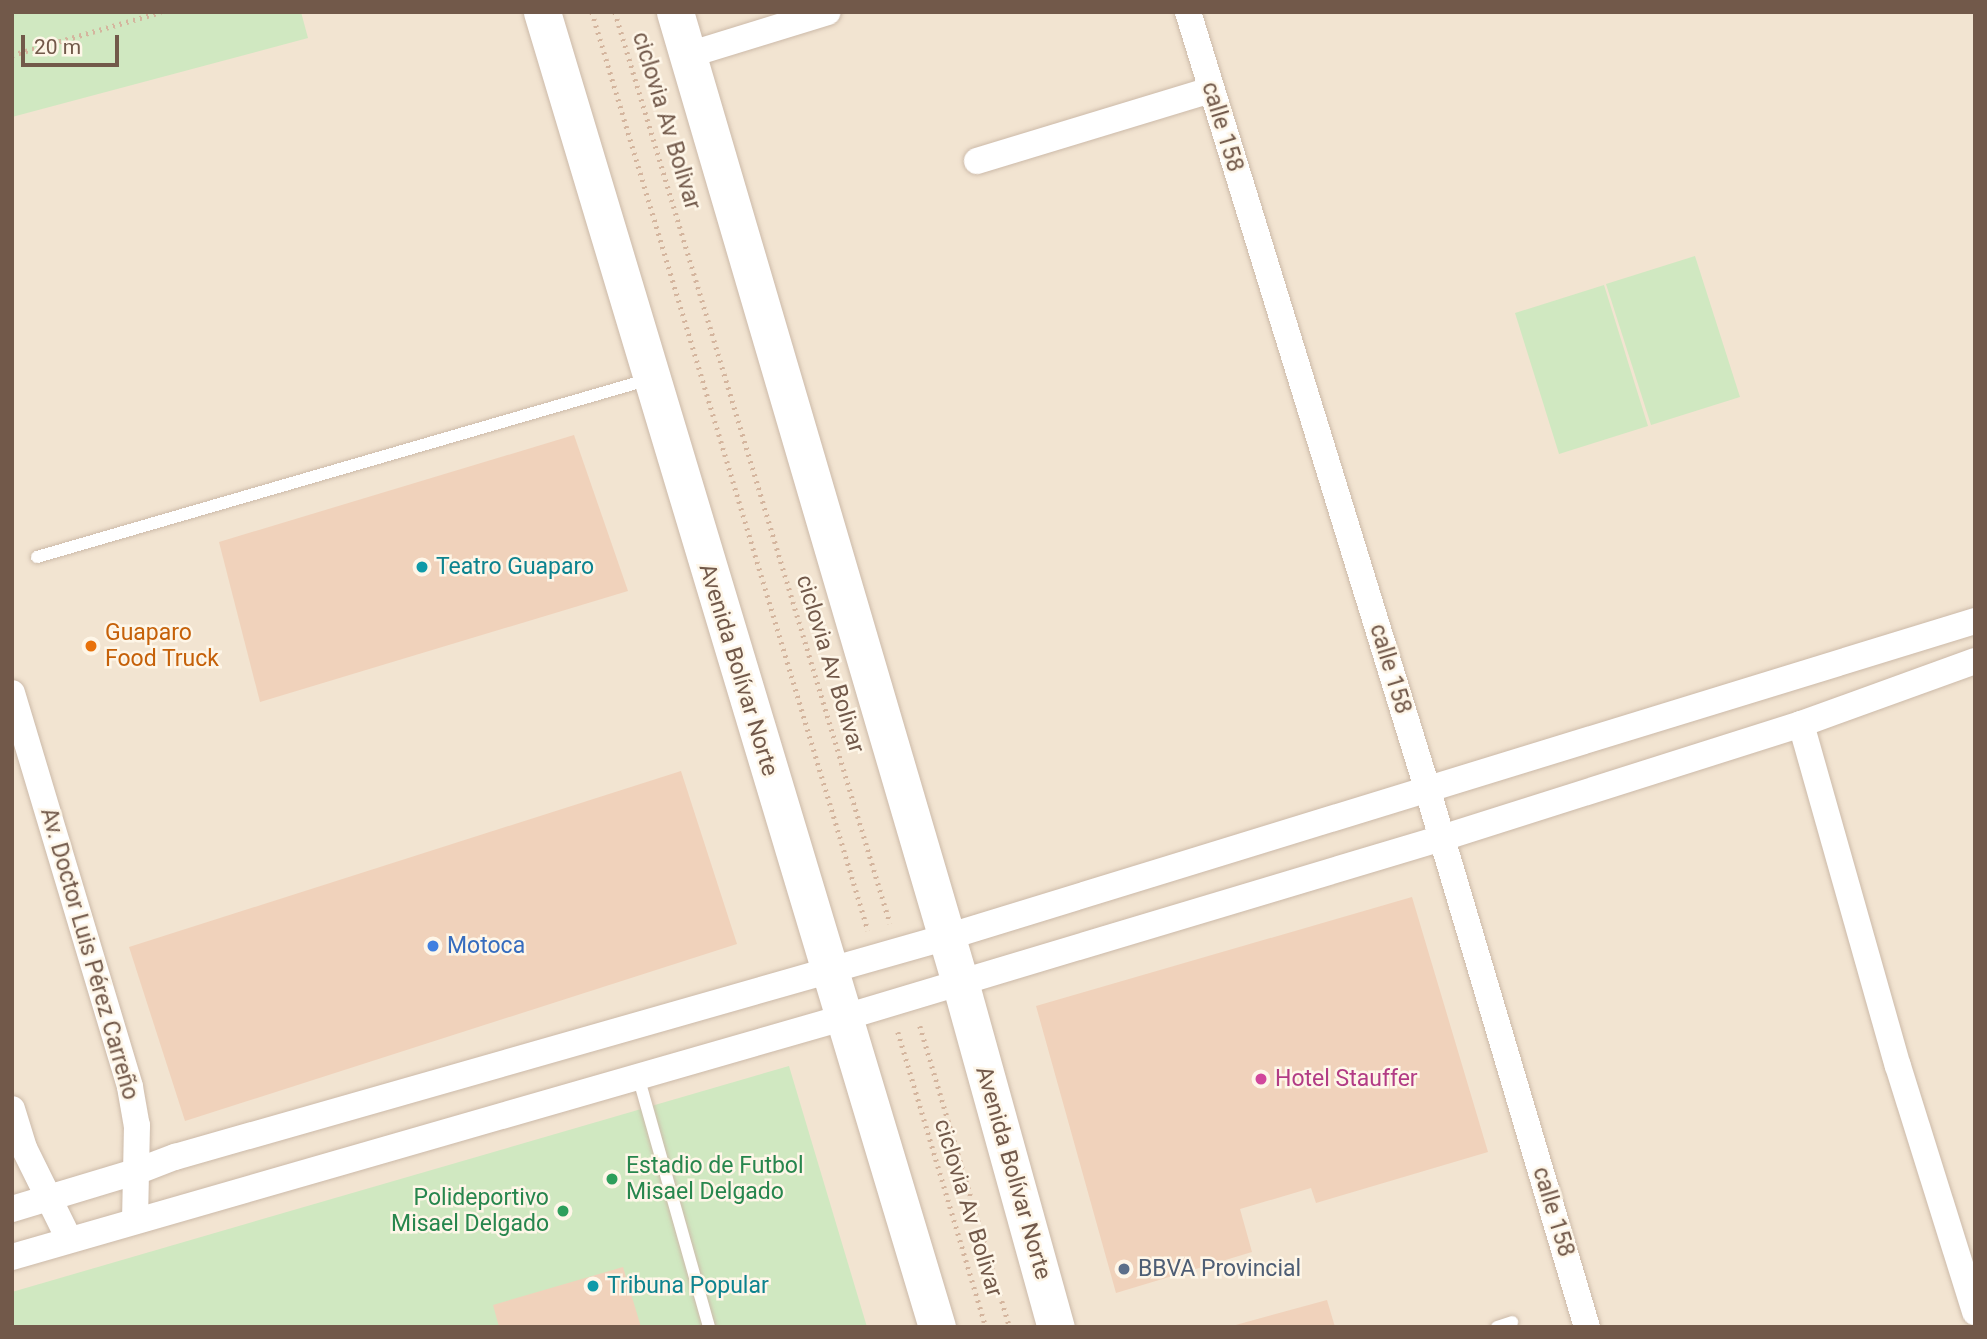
<!DOCTYPE html>
<html>
<head>
<meta charset="utf-8">
<style>
  body { margin:0 }
  #map { position:relative; width:1987px; height:1339px; overflow:hidden; background:#fbf2e2; font-family:Roboto,sans-serif }
  div>[style] { position:absolute }
  [style*='--x'] { left:calc(var(--x)*1px); top:calc(var(--y)*1px); width:calc(var(--w)*1px); rotate:calc(var(--a)*1deg) }
  .residential>* { inset:0; background:#f2e4d1 }
  .green>* { inset:0; background:#d0e8c1 }
  .building>* { inset:0; background:#f0d2bb }
  .path>* { height:4.5px; margin-top:-2.25px; transform-origin:0; background:repeating-linear-gradient(90deg,#d4b59e 0 2px,transparent 0 7px) }
  .roads { filter:drop-shadow(0 0 2px #ccbaa9) drop-shadow(0 0 2px #ccbaa9) }
  .service>* { height:12px; margin:-6px; padding:0 6px; transform-origin:6px; border-radius:6px; background:#fff }
  .minor>* { height:26px; margin:-13px; padding:0 13px; transform-origin:13px; border-radius:13px; background:#fff }
  .secondary>* { height:37px; margin:-18.5px; padding:0 18.5px; transform-origin:18.5px; border-radius:18.5px; background:#fff }
  .dots>* { width:19px; height:19px; translate:-50% -50%; box-sizing:border-box; border:4px solid #fef6e8; border-radius:50% }
  span { translate:-50% -50%; white-space:nowrap; text-align:center; line-height:1.15; -webkit-text-stroke:5px #fef6e8; paint-order:stroke }
  .street-label { font-size:23px; color:#72594a }
  .culture-label { font-size:23px; color:#0d838f }
  .left { translate:0 -50%; text-align:left }
  .food-label { font-size:23px; color:#c56008 }
  .shop-label { font-size:23px; color:#366cbe }
  .hotel-label { font-size:23px; color:#b23c85 }
  .leisure-label { font-size:23px; color:#27864d }
  .right { translate:-100% -50%; text-align:right }
  .service-label { font-size:23px; color:#4e5e75 }
  .frame { position:absolute; inset:0; border:14px solid #72594a; pointer-events:none }
  .scale { position:absolute; left:21px; top:35px; width:98px; height:32px; box-sizing:border-box; border:4px solid #72594a; border-top:0; padding-left:9px; font-size:21px; line-height:24px; white-space:nowrap; color:#72594a; -webkit-text-stroke:5px #fef6e8; paint-order:stroke }
</style>
</head>
<body>
<div id="map">
  <div class="residential">
    <i style="clip-path:polygon(12px 12px,1975px 12px,1975px 1327px,12px 1327px)"></i>
  </div>
  <div class="green">
    <i style="clip-path:polygon(12px 12px,301px 12px,308px 38px,12px 117px)"></i>
    <i style="clip-path:polygon(1695px 256px,1740px 397px,1651px 425px,1606px 284px)"></i>
    <i style="clip-path:polygon(1604px 285px,1648px 426px,1559px 454px,1515px 313px)"></i>
    <i style="clip-path:polygon(789px 1066px,867px 1327px,12px 1327px,12px 1292px)"></i>
  </div>
  <div class="building">
    <i style="clip-path:polygon(574px 435px,628px 591px,260px 702px,219px 542px)"></i>
    <i style="clip-path:polygon(681px 771px,737px 944px,185px 1121px,129px 947px)"></i>
    <i style="clip-path:polygon(1412px 897px,1488px 1152px,1316px 1203px,1311px 1188px,1240px 1209px,1252px 1252px,1116px 1293px,1036px 1006px)"></i>
    <i style="clip-path:polygon(623px 1267px,641px 1327px,499px 1327px,493px 1305px)"></i>
    <i style="clip-path:polygon(1327px 1300px,1335px 1327px,1232px 1327px,1232px 1326px)"></i>
  </div>
  <div class="path">
    <i style="--x:592;--y:12;--w:959;--a:73.27"></i>
    <i style="--x:615;--y:12;--w:952;--a:73.2"></i>
    <i style="--x:12;--y:55;--w:155;--a:-16.1"></i>
    <i style="--x:920;--y:1026;--w:314;--a:73.4"></i>
    <i style="--x:898;--y:1032;--w:308;--a:73.4"></i>
  </div>
  <div class="roads">
    <div class="service">
      <i style="--x:37;--y:557;--w:638;--a:-16.19"></i>
      <i style="--x:638;--y:1076;--w:261;--a:74.2"></i>
      <i style="--x:1497;--y:1327;--w:16;--a:-18"></i>
    </div>
    <div class="minor">
      <i style="--x:1188;--y:12;--w:812;--a:72.88"></i>
      <i style="--x:1427;--y:788;--w:562;--a:73.47"></i>
      <i style="--x:688;--y:55;--w:146;--a:-17.1"></i>
      <i style="--x:977;--y:161;--w:244;--a:-16.9"></i>
      <i style="--x:12;--y:693;--w:411;--a:73.3"></i>
      <i style="--x:130;--y:1087;--w:39;--a:80"></i>
      <i style="--x:137;--y:1125;--w:94;--a:91.2"></i>
      <i style="--x:1801;--y:724;--w:355;--a:74.2"></i>
      <i style="--x:1898;--y:1066;--w:258;--a:72.6"></i>
      <i style="--x:12;--y:1109;--w:41;--a:72.9"></i>
      <i style="--x:24;--y:1148;--w:102;--a:63.7"></i>
      <i style="--x:12;--y:1209;--w:132;--a:-16.8"></i>
      <i style="--x:138;--y:1171;--w:40;--a:-21"></i>
      <i style="--x:175;--y:1157;--w:803;--a:-15.91"></i>
      <i style="--x:947;--y:937;--w:1075;--a:-17.09"></i>
      <i style="--x:12;--y:1257;--w:864;--a:-16.06"></i>
      <i style="--x:842;--y:1018;--w:626;--a:-16.7"></i>
      <i style="--x:1442;--y:838;--w:377;--a:-17.6"></i>
      <i style="--x:1801;--y:724;--w:185;--a:-19.9"></i>
    </div>
    <div class="secondary">
      <i style="--x:542;--y:12;--w:1373;--a:73.28"></i>
      <i style="--x:675;--y:12;--w:1011;--a:73.63"></i>
      <i style="--x:960;--y:982;--w:358;--a:74.5"></i>
    </div>
  </div>
  <div class="dots">
    <i style="left:422px;top:567px;background:#0f9aa8"></i>
    <i style="left:91px;top:646px;background:#e8710a"></i>
    <i style="left:433px;top:946px;background:#3f7fe0"></i>
    <i style="left:1261px;top:1079px;background:#d1479c"></i>
    <i style="left:612px;top:1179px;background:#2e9e5b"></i>
    <i style="left:563px;top:1211px;background:#2e9e5b"></i>
    <i style="left:1124px;top:1269px;background:#5c6f8a"></i>
    <i style="left:593px;top:1286px;background:#0f9aa8"></i>
  </div>
  <div class="street-label">
    <span style="left:666px;top:121px;rotate:73deg">ciclovia Av Bolivar</span>
    <span style="left:1222px;top:127px;rotate:73deg">calle 158</span>
    <span style="left:830px;top:664px;rotate:73deg">ciclovia Av Bolivar</span>
    <span style="left:1390px;top:669px;rotate:73deg">calle 158</span>
    <span style="left:738px;top:670px;rotate:73deg">Avenida Bolívar Norte</span>
    <span style="left:89px;top:954px;rotate:74deg">Av. Doctor Luis Pérez Carreño</span>
    <span style="left:1013px;top:1173px;rotate:74deg">Avenida Bolívar Norte</span>
    <span style="left:968px;top:1208px;rotate:73deg">ciclovia Av Bolivar</span>
    <span style="left:1553px;top:1212px;rotate:73deg">calle 158</span>
  </div>
  <div class="culture-label">
    <span class="left" style="left:436px;top:567px">Teatro Guaparo</span>
    <span class="left" style="left:607px;top:1286px">Tribuna Popular</span>
  </div>
  <div class="food-label">
    <span class="left" style="left:105px;top:646px">Guaparo<br>Food Truck</span>
  </div>
  <div class="shop-label">
    <span class="left" style="left:447px;top:946px">Motoca</span>
  </div>
  <div class="hotel-label">
    <span class="left" style="left:1275px;top:1079px">Hotel Stauffer</span>
  </div>
  <div class="leisure-label">
    <span class="left" style="left:626px;top:1179px">Estadio de Futbol<br>Misael Delgado</span>
    <span class="right" style="left:549px;top:1211px">Polideportivo<br>Misael Delgado</span>
  </div>
  <div class="service-label">
    <span class="left" style="left:1138px;top:1269px">BBVA Provincial</span>
  </div>
  <div class="frame"></div>
  <div class="scale">20 m</div>
</div>
</body>
</html>
